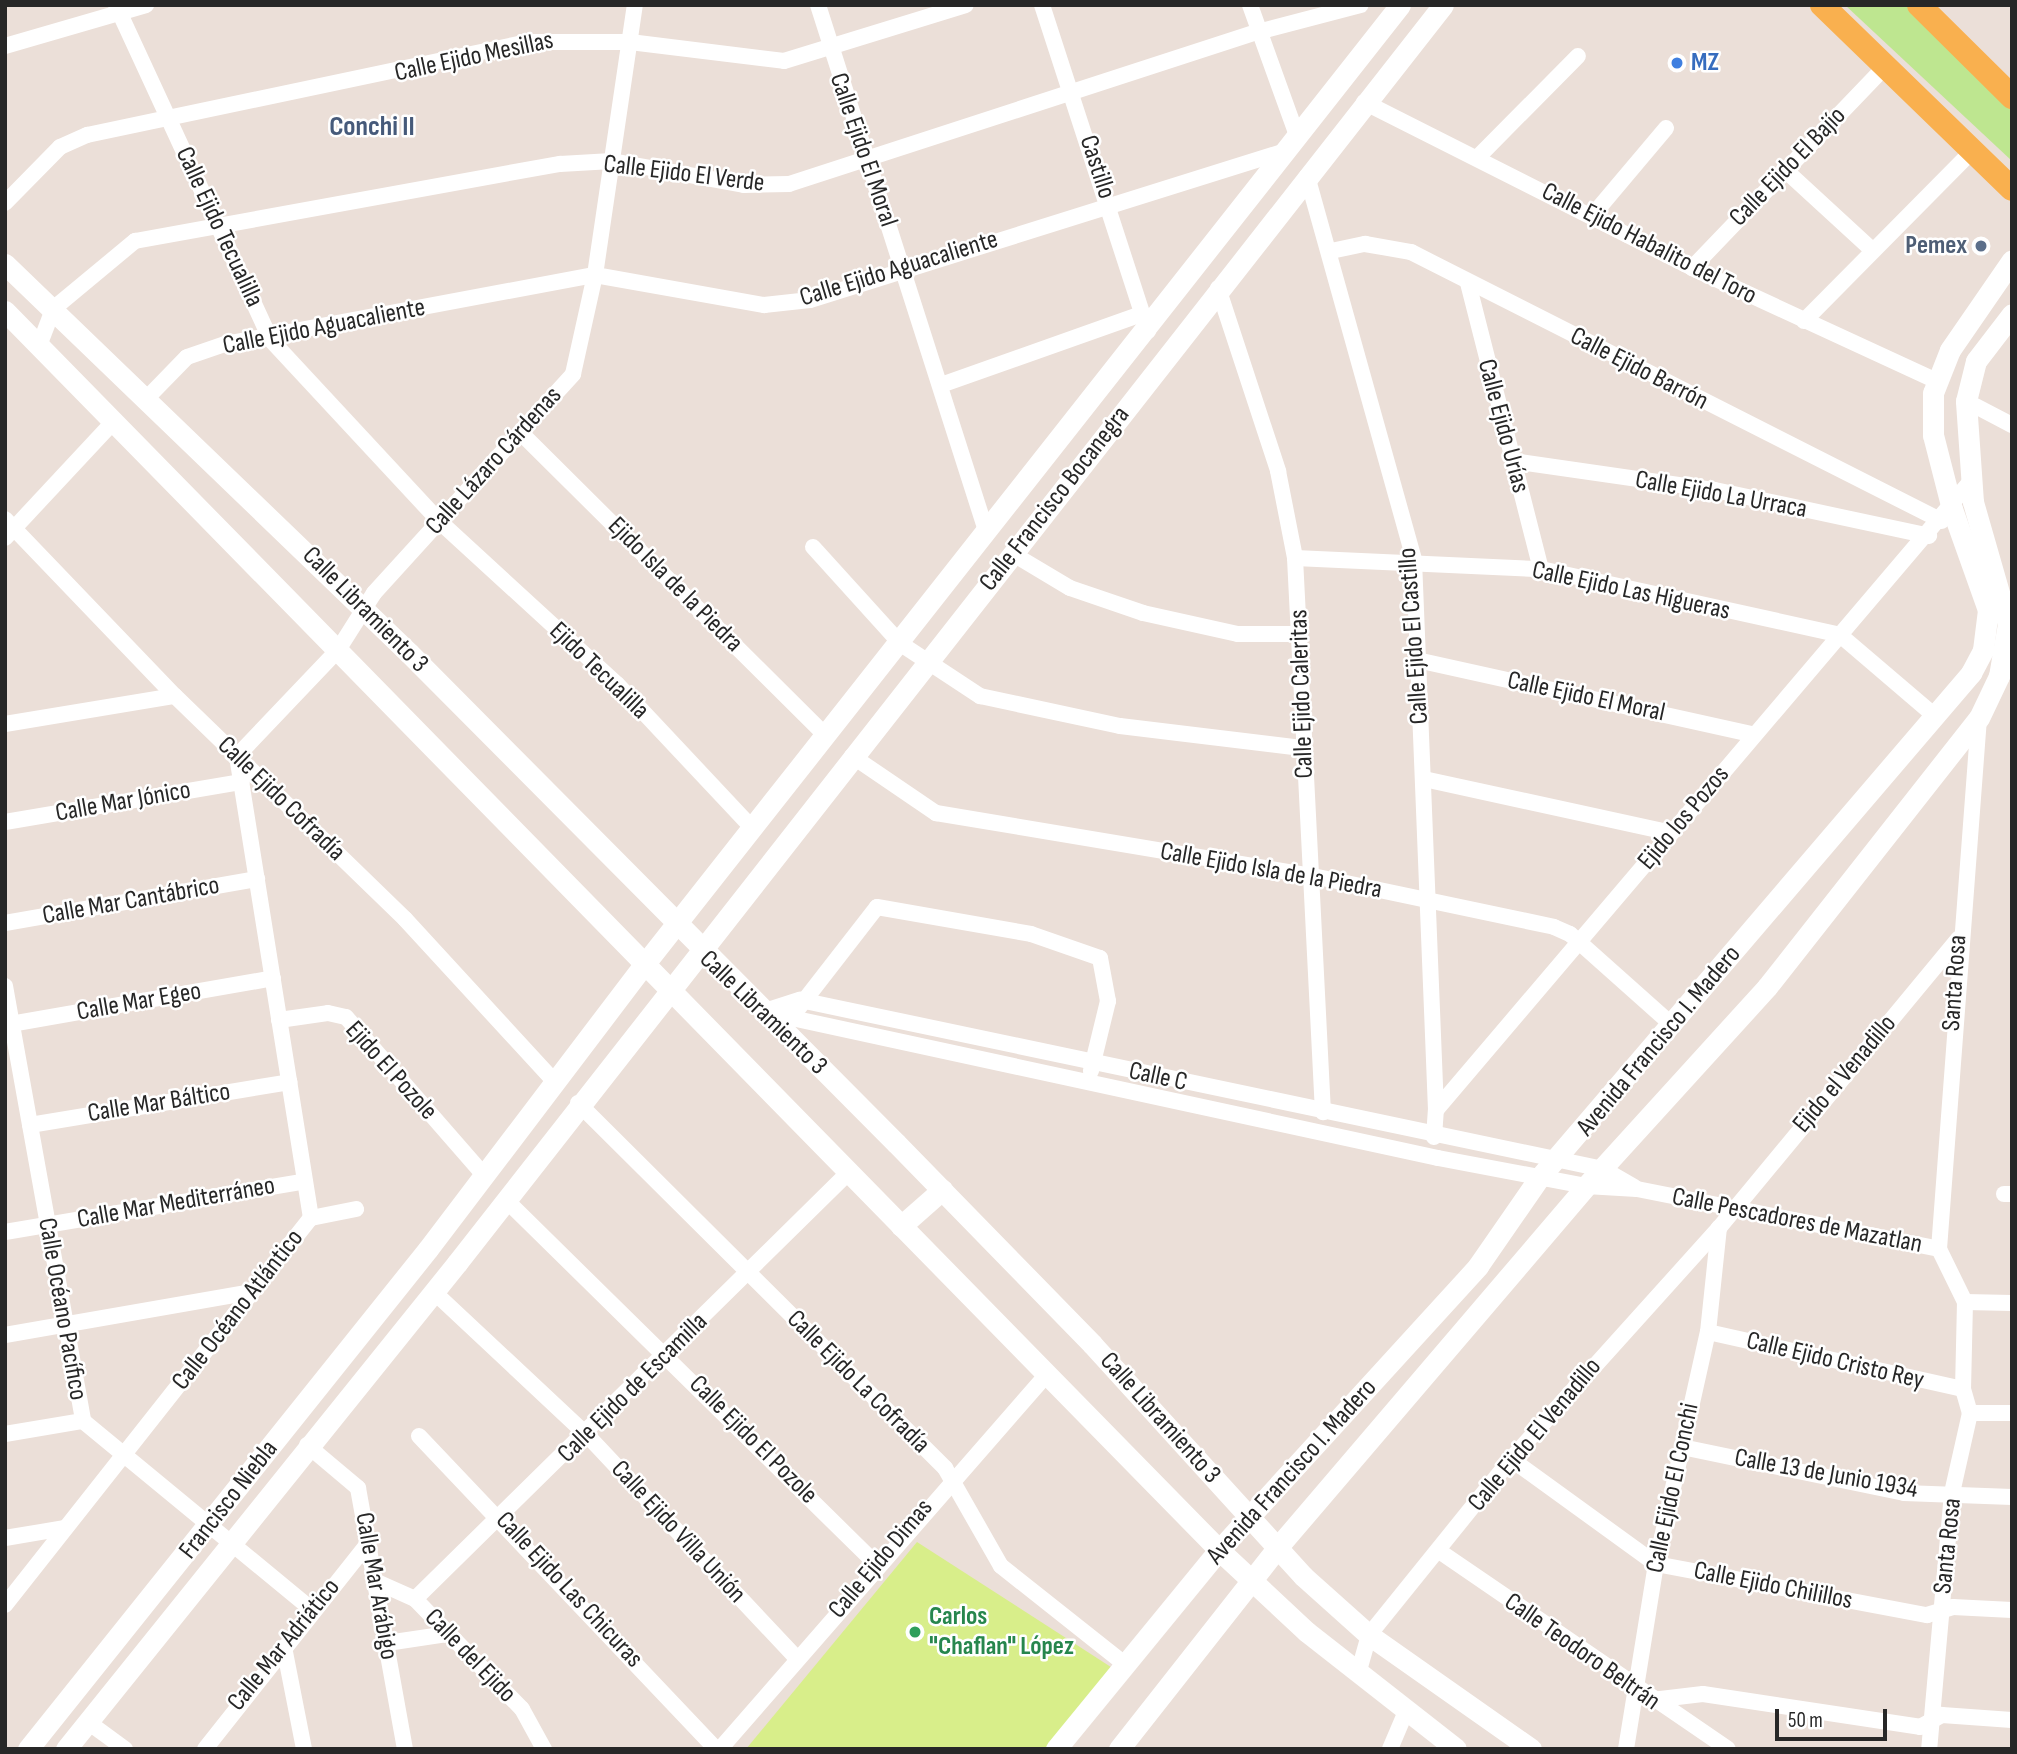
<!DOCTYPE html>
<html>
<head>
<meta charset="utf-8">
<style>
  body { margin:0 }
  #map { position:relative; width:2017px; height:1754px; overflow:hidden; background:#ebdfd8; font-family:"Sofia Sans Condensed",sans-serif }
  div>[style] { position:absolute }
  [style*='--x'] { left:calc(var(--x)*1px); top:calc(var(--y)*1px); width:calc(var(--w)*1px); rotate:calc(var(--a)*1deg) }
  .green>* { inset:0; background:#bee690 }
  .pitch>* { inset:0; background:#d8ee8a }
  .street>* { height:16px; margin:-8px; padding:0 8px; transform-origin:8px; border-radius:8px; background:#fff }
  .secondary>* { height:21px; margin:-10.5px; padding:0 10.5px; transform-origin:10.5px; border-radius:10.5px; background:#fff }
  .primary>* { height:24px; margin:-12px; padding:0 12px; transform-origin:12px; border-radius:12px; background:#f9b04f }
  .dots>* { width:19px; height:19px; translate:-50% -50%; box-sizing:border-box; border:4px solid #fff; border-radius:50% }
  span { translate:-50% -50%; white-space:nowrap; text-align:center; line-height:1.15; -webkit-text-stroke:5px #fff; paint-order:stroke }
  .street-label { font-size:26px; color:#272727 }
  .shop-label { font-size:26px; color:#366cbe; font-weight:700 }
  .left { translate:0 -50%; text-align:left }
  .service-label { font-size:26px; color:#4e5e75; font-weight:700 }
  .right { translate:-100% -50%; text-align:right }
  .leisure-label { font-size:26px; color:#27864d; font-weight:700 }
  .neighbourhood-label { font-size:28px; color:#465a7a; font-weight:700 }
  .frame { position:absolute; inset:0; border:7px solid #272727; pointer-events:none }
  .scale { position:absolute; left:1775px; top:1709px; width:112px; height:32px; box-sizing:border-box; border:4px solid #272727; border-top:0; padding-left:9px; font-size:21px; line-height:24px; white-space:nowrap; color:#272727; -webkit-text-stroke:5px #fff; paint-order:stroke }
</style>
</head>
<body>
<div id="map">
  <div class="green">
    <i style="clip-path:polygon(1845px 5px,1914px 5px,2012px 105px,2012px 161px)"></i>
  </div>
  <div class="pitch">
    <i style="clip-path:polygon(917px 1542px,1114px 1669px,1047px 1749px,746px 1749px)"></i>
  </div>
  <div class="street">
    <i style="--x:116;--y:5;--w:368;--a:65.2"></i>
    <i style="--x:270;--y:339;--w:248;--a:47.1"></i>
    <i style="--x:439;--y:521;--w:241;--a:42.5"></i>
    <i style="--x:617;--y:684;--w:197;--a:46.8"></i>
    <i style="--x:818;--y:5;--w:555;--a:72.28"></i>
    <i style="--x:1042;--y:5;--w:343;--a:72"></i>
    <i style="--x:1250;--y:5;--w:141;--a:70.2"></i>
    <i style="--x:5;--y:46;--w:147;--a:-16.2"></i>
    <i style="--x:1364;--y:102;--w:368;--a:26.8"></i>
    <i style="--x:1692;--y:268;--w:269;--a:24.8"></i>
    <i style="--x:1478;--y:157;--w:142;--a:-45.3"></i>
    <i style="--x:1784;--y:169;--w:117;--a:42.6"></i>
    <i style="--x:1307;--y:176;--w:399;--a:74.4"></i>
    <i style="--x:1414;--y:560;--w:550;--a:87.71"></i>
    <i style="--x:5;--y:203;--w:78;--a:-45.5"></i>
    <i style="--x:60;--y:147;--w:30;--a:-24"></i>
    <i style="--x:87;--y:135;--w:452;--a:-11.9"></i>
    <i style="--x:529;--y:42;--w:101;--a:0"></i>
    <i style="--x:630;--y:42;--w:155;--a:7"></i>
    <i style="--x:784;--y:61;--w:190;--a:-17.1"></i>
    <i style="--x:1592;--y:216;--w:115;--a:-49.9"></i>
    <i style="--x:1331;--y:251;--w:35;--a:-12"></i>
    <i style="--x:1365;--y:244;--w:47;--a:9.9"></i>
    <i style="--x:1411;--y:252;--w:595;--a:26.87"></i>
    <i style="--x:1692;--y:268;--w:279;--a:-46.2"></i>
    <i style="--x:1468;--y:283;--w:295;--a:75.7"></i>
    <i style="--x:1218;--y:288;--w:193;--a:71.8"></i>
    <i style="--x:1278;--y:471;--w:89;--a:78.9"></i>
    <i style="--x:1295;--y:558;--w:555;--a:87.11"></i>
    <i style="--x:1804;--y:321;--w:239;--a:-45.3"></i>
    <i style="--x:39;--y:346;--w:40;--a:-69"></i>
    <i style="--x:53;--y:309;--w:107;--a:-39.7"></i>
    <i style="--x:135;--y:241;--w:432;--a:-10.3"></i>
    <i style="--x:560;--y:164;--w:52;--a:-3.3"></i>
    <i style="--x:612;--y:161;--w:134;--a:10.3"></i>
    <i style="--x:744;--y:185;--w:45;--a:-1.3"></i>
    <i style="--x:789;--y:184;--w:493;--a:-18"></i>
    <i style="--x:1258;--y:32;--w:106;--a:-14.7"></i>
    <i style="--x:941;--y:385;--w:213;--a:-19.5"></i>
    <i style="--x:147;--y:398;--w:57;--a:-45.7"></i>
    <i style="--x:187;--y:357;--w:40;--a:-18.9"></i>
    <i style="--x:225;--y:344;--w:376;--a:-10.6"></i>
    <i style="--x:595;--y:275;--w:172;--a:10.1"></i>
    <i style="--x:764;--y:305;--w:46;--a:-6.2"></i>
    <i style="--x:810;--y:300;--w:499;--a:-17.4"></i>
    <i style="--x:1966;--y:401;--w:52;--a:27.6"></i>
    <i style="--x:523;--y:435;--w:427;--a:44.8"></i>
    <i style="--x:1513;--y:461;--w:204;--a:8.2"></i>
    <i style="--x:1715;--y:490;--w:219;--a:12.1"></i>
    <i style="--x:5;--y:519;--w:245;--a:46.2"></i>
    <i style="--x:175;--y:696;--w:320;--a:44.1"></i>
    <i style="--x:405;--y:919;--w:222;--a:47.4"></i>
    <i style="--x:5;--y:538;--w:160;--a:-47"></i>
    <i style="--x:813;--y:547;--w:131;--a:47.8"></i>
    <i style="--x:901;--y:644;--w:95;--a:33.4"></i>
    <i style="--x:980;--y:696;--w:143;--a:12.1"></i>
    <i style="--x:1120;--y:726;--w:183;--a:6.9"></i>
    <i style="--x:1013;--y:554;--w:66;--a:30.8"></i>
    <i style="--x:1070;--y:588;--w:77;--a:18.9"></i>
    <i style="--x:1143;--y:613;--w:97;--a:12.5"></i>
    <i style="--x:1238;--y:634;--w:61;--a:0"></i>
    <i style="--x:1295;--y:558;--w:246;--a:2.6"></i>
    <i style="--x:1541;--y:569;--w:306;--a:12.4"></i>
    <i style="--x:1840;--y:635;--w:125;--a:40.5"></i>
    <i style="--x:1417;--y:660;--w:345;--a:12.5"></i>
    <i style="--x:5;--y:724;--w:172;--a:-9.4"></i>
    <i style="--x:852;--y:756;--w:102;--a:34.2"></i>
    <i style="--x:936;--y:813;--w:382;--a:9.5"></i>
    <i style="--x:1313;--y:876;--w:246;--a:11.9"></i>
    <i style="--x:1554;--y:927;--w:17;--a:24"></i>
    <i style="--x:1570;--y:934;--w:137;--a:41.7"></i>
    <i style="--x:1424;--y:779;--w:253;--a:12.3"></i>
    <i style="--x:5;--y:822;--w:240;--a:-9.6"></i>
    <i style="--x:5;--y:923;--w:256;--a:-9.9"></i>
    <i style="--x:5;--y:986;--w:442;--a:79.8"></i>
    <i style="--x:83;--y:1421;--w:297;--a:39.5"></i>
    <i style="--x:797;--y:1010;--w:130;--a:-52.2"></i>
    <i style="--x:877;--y:907;--w:156;--a:9.9"></i>
    <i style="--x:1031;--y:934;--w:73;--a:19.2"></i>
    <i style="--x:1100;--y:958;--w:44;--a:79.5"></i>
    <i style="--x:1108;--y:1001;--w:72;--a:103.7"></i>
    <i style="--x:762;--y:1012;--w:40;--a:-18"></i>
    <i style="--x:800;--y:1000;--w:821;--a:11.89"></i>
    <i style="--x:1603;--y:1169;--w:36;--a:30"></i>
    <i style="--x:279;--y:1020;--w:49;--a:-8.1"></i>
    <i style="--x:328;--y:1013;--w:18;--a:13"></i>
    <i style="--x:346;--y:1017;--w:208;--a:48.9"></i>
    <i style="--x:775;--y:1023;--w:13;--a:-27"></i>
    <i style="--x:787;--y:1017;--w:666;--a:12.22"></i>
    <i style="--x:1438;--y:1158;--w:151;--a:10.7"></i>
    <i style="--x:1586;--y:1186;--w:51;--a:3.4"></i>
    <i style="--x:1637;--y:1189;--w:308;--a:11.2"></i>
    <i style="--x:1939;--y:1249;--w:59;--a:63.9"></i>
    <i style="--x:1965;--y:1302;--w:87;--a:91.3"></i>
    <i style="--x:1963;--y:1389;--w:25;--a:74"></i>
    <i style="--x:1970;--y:1413;--w:82;--a:102.7"></i>
    <i style="--x:1952;--y:1493;--w:257;--a:95.1"></i>
    <i style="--x:5;--y:1025;--w:272;--a:-9.9"></i>
    <i style="--x:578;--y:1103;--w:518;--a:44.84"></i>
    <i style="--x:945;--y:1468;--w:113;--a:60.3"></i>
    <i style="--x:1001;--y:1566;--w:159;--a:38.4"></i>
    <i style="--x:30;--y:1125;--w:263;--a:-9.4"></i>
    <i style="--x:1434;--y:1137;--w:27;--a:-86"></i>
    <i style="--x:1436;--y:1110;--w:824;--a:-49.62"></i>
    <i style="--x:2004;--y:1194;--w:8;--a:0"></i>
    <i style="--x:506;--y:1200;--w:520;--a:44.53"></i>
    <i style="--x:311;--y:1218;--w:46;--a:-11.3"></i>
    <i style="--x:5;--y:1232;--w:304;--a:-9.6"></i>
    <i style="--x:1939;--y:1249;--w:533;--a:-85.69"></i>
    <i style="--x:434;--y:1292;--w:209;--a:43.1"></i>
    <i style="--x:587;--y:1435;--w:307;--a:46.8"></i>
    <i style="--x:1965;--y:1302;--w:47;--a:1.2"></i>
    <i style="--x:1708;--y:1332;--w:261;--a:12.6"></i>
    <i style="--x:5;--y:1335;--w:251;--a:-9.9"></i>
    <i style="--x:1970;--y:1413;--w:42;--a:0"></i>
    <i style="--x:5;--y:1434;--w:79;--a:-9.5"></i>
    <i style="--x:419;--y:1436;--w:431;--a:46.5"></i>
    <i style="--x:307;--y:1445;--w:67;--a:40.1"></i>
    <i style="--x:358;--y:1488;--w:265;--a:79.8"></i>
    <i style="--x:1682;--y:1447;--w:227;--a:11.7"></i>
    <i style="--x:1904;--y:1493;--w:108;--a:2.1"></i>
    <i style="--x:1511;--y:1459;--w:179;--a:35.9"></i>
    <i style="--x:1656;--y:1564;--w:276;--a:10.7"></i>
    <i style="--x:1927;--y:1615;--w:27;--a:-17"></i>
    <i style="--x:1953;--y:1607;--w:59;--a:2.9"></i>
    <i style="--x:5;--y:1538;--w:61;--a:-9.5"></i>
    <i style="--x:1439;--y:1551;--w:350;--a:34.4"></i>
    <i style="--x:377;--y:1582;--w:42;--a:24.1"></i>
    <i style="--x:415;--y:1599;--w:153;--a:45.8"></i>
    <i style="--x:522;--y:1709;--w:46;--a:61.2"></i>
    <i style="--x:415;--y:1599;--w:607;--a:-44.53"></i>
    <i style="--x:5;--y:1605;--w:493;--a:-51.7"></i>
    <i style="--x:311;--y:1218;--w:468;--a:-99.1"></i>
    <i style="--x:237;--y:756;--w:146;--a:-46.4"></i>
    <i style="--x:338;--y:650;--w:67;--a:-57.7"></i>
    <i style="--x:374;--y:593;--w:296;--a:-47.7"></i>
    <i style="--x:573;--y:374;--w:101;--a:-77.5"></i>
    <i style="--x:595;--y:275;--w:273;--a:-81.6"></i>
    <i style="--x:387;--y:1643;--w:62;--a:-8.4"></i>
    <i style="--x:284;--y:1647;--w:104;--a:78.9"></i>
    <i style="--x:1358;--y:1674;--w:41;--a:-74.2"></i>
    <i style="--x:1369;--y:1635;--w:226;--a:-51.1"></i>
    <i style="--x:1511;--y:1459;--w:311;--a:-48"></i>
    <i style="--x:1719;--y:1228;--w:375;--a:-50.4"></i>
    <i style="--x:1652;--y:1700;--w:51;--a:-6.7"></i>
    <i style="--x:1703;--y:1694;--w:219;--a:8.6"></i>
    <i style="--x:1920;--y:1727;--w:25;--a:-29"></i>
    <i style="--x:1942;--y:1715;--w:70;--a:4.1"></i>
    <i style="--x:88;--y:1722;--w:46;--a:36.1"></i>
    <i style="--x:205;--y:1749;--w:263;--a:-51.6"></i>
    <i style="--x:720;--y:1749;--w:498;--a:-48.9"></i>
    <i style="--x:1390;--y:1749;--w:39;--a:-67"></i>
    <i style="--x:1626;--y:1749;--w:187;--a:-80.8"></i>
    <i style="--x:1656;--y:1564;--w:238;--a:-77.4"></i>
    <i style="--x:1708;--y:1332;--w:105;--a:-84"></i>
  </div>
  <div class="secondary">
    <i style="--x:5;--y:264;--w:561;--a:43.92"></i>
    <i style="--x:409;--y:653;--w:691;--a:45.18"></i>
    <i style="--x:896;--y:1143;--w:281;--a:45.7"></i>
    <i style="--x:1092;--y:1344;--w:314;--a:47.7"></i>
    <i style="--x:1303;--y:1576;--w:89;--a:41.8"></i>
    <i style="--x:1369;--y:1635;--w:198;--a:35.1"></i>
    <i style="--x:5;--y:311;--w:1735;--a:45.58"></i>
    <i style="--x:1219;--y:1550;--w:120;--a:43"></i>
    <i style="--x:1307;--y:1632;--w:189;--a:38.1"></i>
    <i style="--x:901;--y:1226;--w:55;--a:-41.3"></i>
    <i style="--x:28;--y:1749;--w:640;--a:-51.34"></i>
    <i style="--x:428;--y:1249;--w:355;--a:-52.8"></i>
    <i style="--x:643;--y:966;--w:1223;--a:-51.77"></i>
    <i style="--x:66;--y:1749;--w:624;--a:-51.18"></i>
    <i style="--x:457;--y:1263;--w:1598;--a:-51.91"></i>
    <i style="--x:1056;--y:1749;--w:257;--a:-50.7"></i>
    <i style="--x:1219;--y:1550;--w:384;--a:-47.6"></i>
    <i style="--x:1478;--y:1266;--w:107;--a:-55.3"></i>
    <i style="--x:1539;--y:1178;--w:665;--a:-49.45"></i>
    <i style="--x:1971;--y:673;--w:26;--a:-62"></i>
    <i style="--x:1983;--y:650;--w:40;--a:-82.9"></i>
    <i style="--x:1988;--y:610;--w:107;--a:-109.6"></i>
    <i style="--x:1952;--y:509;--w:76;--a:-104.4"></i>
    <i style="--x:1933;--y:435;--w:42;--a:-90"></i>
    <i style="--x:1933;--y:393;--w:46;--a:-68.4"></i>
    <i style="--x:1950;--y:350;--w:109;--a:-55.4"></i>
    <i style="--x:1119;--y:1749;--w:256;--a:-51.8"></i>
    <i style="--x:1277;--y:1548;--w:476;--a:-49.5"></i>
    <i style="--x:1586;--y:1186;--w:269;--a:-47.7"></i>
    <i style="--x:1767;--y:987;--w:342;--a:-51.8"></i>
    <i style="--x:1979;--y:718;--w:47;--a:-64.5"></i>
    <i style="--x:1999;--y:676;--w:53;--a:-80.2"></i>
    <i style="--x:2008;--y:624;--w:127;--a:-106"></i>
    <i style="--x:1973;--y:502;--w:101;--a:-94"></i>
    <i style="--x:1966;--y:401;--w:41;--a:-76"></i>
    <i style="--x:1976;--y:361;--w:59;--a:-52.5"></i>
  </div>
  <div class="primary">
    <i style="--x:1822;--y:5;--w:264;--a:44.1"></i>
    <i style="--x:1919;--y:5;--w:131;--a:44.7"></i>
  </div>
  <div class="dots">
    <i style="left:1677px;top:63px;background:#3f7fe0"></i>
    <i style="left:1981px;top:246px;background:#5c6f8a"></i>
    <i style="left:915px;top:1632px;background:#2e9e5b"></i>
  </div>
  <div class="street-label">
    <span style="left:474px;top:57px;rotate:-12deg">Calle Ejido Mesillas</span>
    <span style="left:863px;top:150px;rotate:71deg">Calle Ejido El Moral</span>
    <span style="left:1097px;top:167px;rotate:72deg">Castillo</span>
    <span style="left:1788px;top:167px;rotate:-46deg">Calle Ejido El Bajío</span>
    <span style="left:684px;top:174px;rotate:7deg">Calle Ejido El Verde</span>
    <span style="left:219px;top:227px;rotate:65deg">Calle Ejido Tecualilla</span>
    <span style="left:1649px;top:244px;rotate:27deg">Calle Ejido Habalito del Toro</span>
    <span style="left:899px;top:269px;rotate:-17deg">Calle Ejido Aguacaliente</span>
    <span style="left:324px;top:327px;rotate:-11deg">Calle Ejido Aguacaliente</span>
    <span style="left:1639px;top:369px;rotate:27deg">Calle Ejido Barrón</span>
    <span style="left:1503px;top:426px;rotate:75deg">Calle Ejido Urías</span>
    <span style="left:494px;top:461px;rotate:-48deg">Calle Lázaro Cárdenas</span>
    <span style="left:1721px;top:495px;rotate:10deg">Calle Ejido La Urraca</span>
    <span style="left:1055px;top:499px;rotate:-52deg">Calle Francisco Bocanegra</span>
    <span style="left:675px;top:585px;rotate:45deg">Ejido Isla de la Piedra</span>
    <span style="left:1631px;top:591px;rotate:12deg">Calle Ejido Las Higueras</span>
    <span style="left:365px;top:610px;rotate:45deg">Calle Libramiento 3</span>
    <span style="left:1414px;top:636px;rotate:-94deg">Calle Ejido El Castillo</span>
    <span style="left:599px;top:671px;rotate:44deg">Ejido Tecualilla</span>
    <span style="left:1302px;top:694px;rotate:-92deg">Calle Ejido Caleritas</span>
    <span style="left:1586px;top:697px;rotate:12deg">Calle Ejido El Moral</span>
    <span style="left:281px;top:799px;rotate:44deg">Calle Ejido Cofradía</span>
    <span style="left:123px;top:802px;rotate:-10deg">Calle Mar Jónico</span>
    <span style="left:1684px;top:818px;rotate:-50deg">Ejido los Pozos</span>
    <span style="left:1271px;top:871px;rotate:10deg">Calle Ejido Isla de la Piedra</span>
    <span style="left:131px;top:901px;rotate:-10deg">Calle Mar Cantábrico</span>
    <span style="left:1955px;top:983px;rotate:-86deg">Santa Rosa</span>
    <span style="left:139px;top:1002px;rotate:-10deg">Calle Mar Egeo</span>
    <span style="left:763px;top:1013px;rotate:44deg">Calle Libramiento 3</span>
    <span style="left:1659px;top:1041px;rotate:-50deg">Avenida Francisco I. Madero</span>
    <span style="left:391px;top:1071px;rotate:48deg">Ejido El Pozole</span>
    <span style="left:1845px;top:1074px;rotate:-50deg">Ejido el Venadillo</span>
    <span style="left:1158px;top:1077px;rotate:12deg">Calle C</span>
    <span style="left:159px;top:1103px;rotate:-9deg">Calle Mar Báltico</span>
    <span style="left:176px;top:1203px;rotate:-10deg">Calle Mar Mediterráneo</span>
    <span style="left:1797px;top:1221px;rotate:11deg">Calle Pescadores de Mazatlan</span>
    <span style="left:62px;top:1309px;rotate:80deg">Calle Océano Pacífico</span>
    <span style="left:238px;top:1310px;rotate:-52deg">Calle Océano Atlántico</span>
    <span style="left:1835px;top:1361px;rotate:13deg">Calle Ejido Cristo Rey</span>
    <span style="left:858px;top:1382px;rotate:45deg">Calle Ejido La Cofradía</span>
    <span style="left:633px;top:1388px;rotate:-45deg">Calle Ejido de Escamilla</span>
    <span style="left:1160px;top:1418px;rotate:48deg">Calle Libramiento 3</span>
    <span style="left:1535px;top:1435px;rotate:-50deg">Calle Ejido El Venadillo</span>
    <span style="left:753px;top:1440px;rotate:45deg">Calle Ejido El Pozole</span>
    <span style="left:1292px;top:1472px;rotate:-48deg">Avenida Francisco I. Madero</span>
    <span style="left:1826px;top:1474px;rotate:10deg">Calle 13 de Junio 1934</span>
    <span style="left:1673px;top:1488px;rotate:-78deg">Calle Ejido El Conchi</span>
    <span style="left:229px;top:1500px;rotate:-52deg">Francisco Niebla</span>
    <span style="left:678px;top:1532px;rotate:47deg">Calle Ejido Villa Unión</span>
    <span style="left:1948px;top:1546px;rotate:-84deg">Santa Rosa</span>
    <span style="left:881px;top:1559px;rotate:-50deg">Calle Ejido Dimas</span>
    <span style="left:376px;top:1586px;rotate:80deg">Calle Mar Arábigo</span>
    <span style="left:1773px;top:1586px;rotate:11deg">Calle Ejido Chilillos</span>
    <span style="left:569px;top:1590px;rotate:47deg">Calle Ejido Las Chicuras</span>
    <span style="left:284px;top:1645px;rotate:-51deg">Calle Mar Adriático</span>
    <span style="left:1582px;top:1652px;rotate:35deg">Calle Teodoro Beltrán</span>
    <span style="left:470px;top:1656px;rotate:46deg">Calle del Ejido</span>
  </div>
  <div class="shop-label">
    <span class="left" style="left:1691px;top:63px">MZ</span>
  </div>
  <div class="service-label">
    <span class="right" style="left:1967px;top:246px">Pemex</span>
  </div>
  <div class="leisure-label">
    <span class="left" style="left:929px;top:1632px">Carlos<br>"Chaflan" López</span>
  </div>
  <div class="neighbourhood-label">
    <span style="left:372px;top:127px">Conchi II</span>
  </div>
  <div class="frame"></div>
  <div class="scale">50 m</div>
</div>
</body>
</html>
